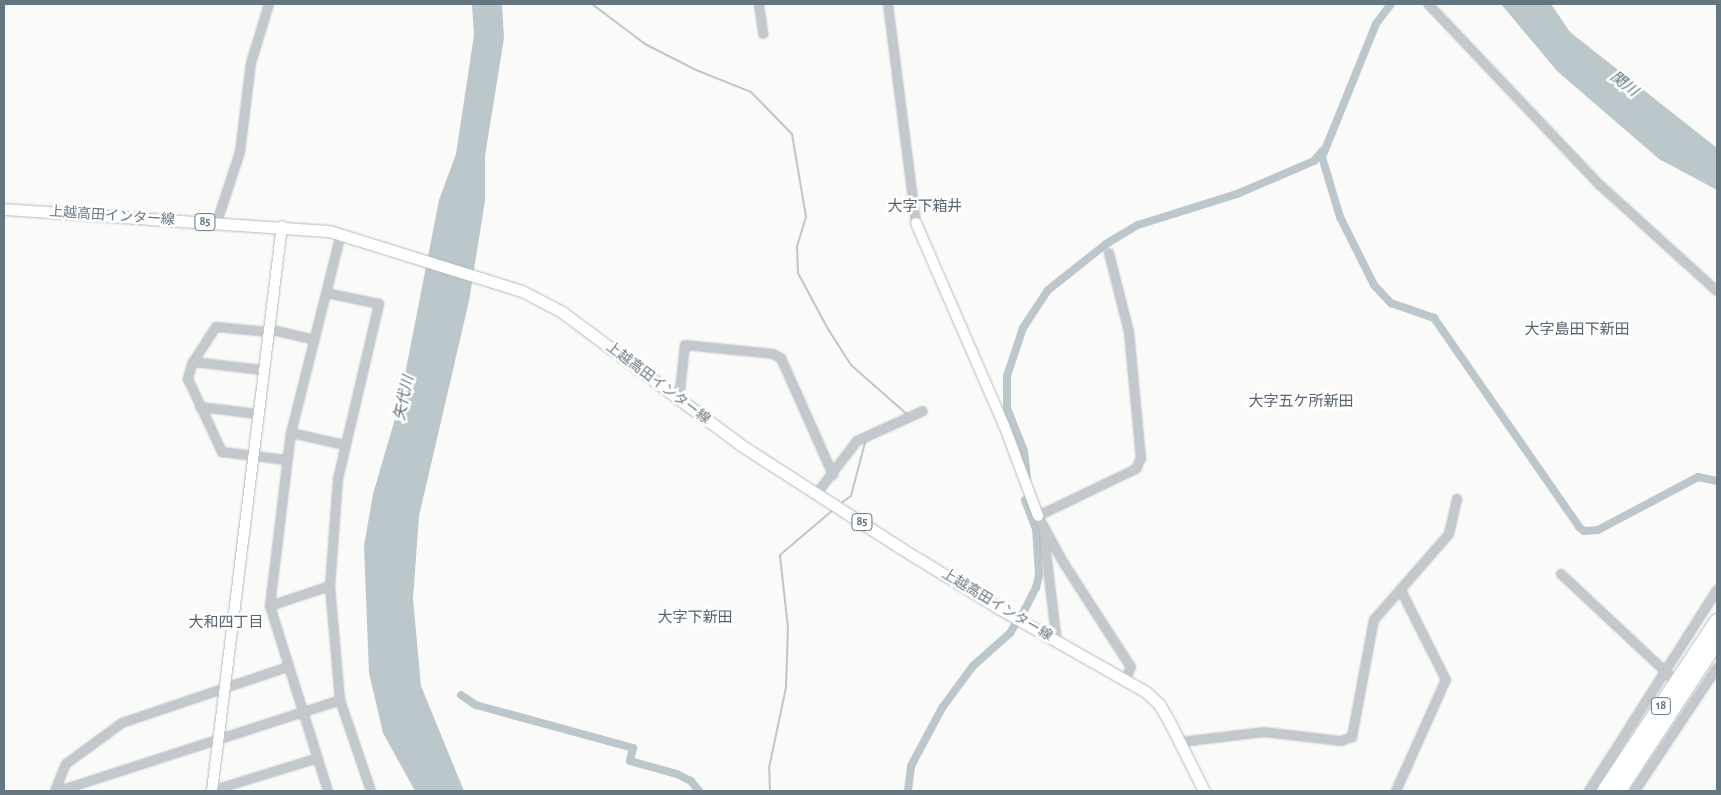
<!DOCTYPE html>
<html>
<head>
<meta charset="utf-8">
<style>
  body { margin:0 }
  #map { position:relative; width:1721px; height:795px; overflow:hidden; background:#fafaf8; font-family:"Alegreya Sans","Noto Sans JP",sans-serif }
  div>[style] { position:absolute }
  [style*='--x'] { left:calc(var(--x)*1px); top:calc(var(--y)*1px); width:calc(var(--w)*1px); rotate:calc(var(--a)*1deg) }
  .water>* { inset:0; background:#bbc7cb }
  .stream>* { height:2px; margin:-1px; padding:0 1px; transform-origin:1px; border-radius:1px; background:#bbc7cb }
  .canal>* { height:8px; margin:-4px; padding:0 4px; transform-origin:4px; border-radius:4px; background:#bbc7cb }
  .roads { filter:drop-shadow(0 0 1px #b3babf) drop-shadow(0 0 1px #b3babf) }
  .street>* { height:8px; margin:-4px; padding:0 4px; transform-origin:4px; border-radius:4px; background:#c3c8cc }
  .secondary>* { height:10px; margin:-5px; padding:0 5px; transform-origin:5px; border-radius:5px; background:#fff }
  .primary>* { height:11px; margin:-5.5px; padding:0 5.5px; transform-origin:5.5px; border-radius:5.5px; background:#fff }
  .highway>* { height:14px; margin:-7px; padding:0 7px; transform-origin:7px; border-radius:7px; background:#fff }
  span { translate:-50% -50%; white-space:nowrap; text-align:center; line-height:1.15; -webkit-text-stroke:5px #fff; paint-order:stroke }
  .shield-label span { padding:1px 4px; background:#fff; border:1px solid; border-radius:4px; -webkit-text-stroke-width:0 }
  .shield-label { font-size:12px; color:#657683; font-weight:700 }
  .street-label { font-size:14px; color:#657683 }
  .water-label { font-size:15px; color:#60757c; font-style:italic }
  .neighbourhood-label { font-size:15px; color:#57646e }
  .frame { position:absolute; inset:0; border:5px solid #657683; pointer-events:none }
</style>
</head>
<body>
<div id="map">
  <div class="water">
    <i style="clip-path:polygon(472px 4px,502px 4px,504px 38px,485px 156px,485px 201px,469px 301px,419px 516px,413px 599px,421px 686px,464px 791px,415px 791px,383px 733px,369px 673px,364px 546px,373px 494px,399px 405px,439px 200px,456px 154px,474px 35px)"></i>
    <i style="clip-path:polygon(1501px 4px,1551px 4px,1570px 32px,1717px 148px,1717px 190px,1659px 159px,1557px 71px)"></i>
  </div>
  <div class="stream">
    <i style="--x:592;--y:4;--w:66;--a:37"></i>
    <i style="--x:645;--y:44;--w:57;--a:27"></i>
    <i style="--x:696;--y:70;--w:59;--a:21.8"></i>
    <i style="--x:751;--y:92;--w:59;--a:45.7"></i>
    <i style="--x:792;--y:134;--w:84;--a:80.4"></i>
    <i style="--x:806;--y:217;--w:30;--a:107"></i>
    <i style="--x:797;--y:246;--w:27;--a:88"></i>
    <i style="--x:798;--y:273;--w:64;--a:61.8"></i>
    <i style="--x:828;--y:329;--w:43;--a:57.4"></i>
    <i style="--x:851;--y:365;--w:76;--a:41.3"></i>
    <i style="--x:840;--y:504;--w:14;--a:-36"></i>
    <i style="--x:851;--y:496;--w:59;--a:-75.3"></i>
    <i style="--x:770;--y:791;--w:23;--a:-92"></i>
    <i style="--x:769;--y:768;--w:83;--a:-78.1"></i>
    <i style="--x:786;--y:687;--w:59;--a:-88.1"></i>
    <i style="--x:788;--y:628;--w:73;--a:-96.3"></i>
    <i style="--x:780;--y:555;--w:71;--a:-40.4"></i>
  </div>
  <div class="canal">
    <i style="--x:1391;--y:4;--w:25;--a:127"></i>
    <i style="--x:1376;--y:24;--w:144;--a:112.1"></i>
    <i style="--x:1322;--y:157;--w:63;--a:73.3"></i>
    <i style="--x:1340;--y:217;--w:76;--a:63.4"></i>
    <i style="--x:1374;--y:285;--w:25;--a:47"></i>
    <i style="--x:1391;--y:303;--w:46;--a:19.2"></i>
    <i style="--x:1434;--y:318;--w:254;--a:55.2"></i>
    <i style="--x:1579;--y:527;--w:6;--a:39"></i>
    <i style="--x:1584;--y:531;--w:14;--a:-4"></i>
    <i style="--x:1598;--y:530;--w:113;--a:-27.9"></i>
    <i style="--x:1698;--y:477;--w:19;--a:12"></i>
    <i style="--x:1027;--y:478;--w:27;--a:-96"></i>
    <i style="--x:1024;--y:451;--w:46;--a:-111.6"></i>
    <i style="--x:1007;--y:408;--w:32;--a:-90"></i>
    <i style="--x:1007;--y:376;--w:51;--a:-71.6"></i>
    <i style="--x:1023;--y:328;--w:45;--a:-56.7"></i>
    <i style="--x:1048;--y:290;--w:74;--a:-38.4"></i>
    <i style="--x:1106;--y:244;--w:37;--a:-31"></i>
    <i style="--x:1138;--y:225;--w:104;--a:-17.4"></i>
    <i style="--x:1237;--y:194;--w:84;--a:-23.2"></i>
    <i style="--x:1314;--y:161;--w:13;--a:-51"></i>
    <i style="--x:1023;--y:613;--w:28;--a:-63"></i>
    <i style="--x:1036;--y:588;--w:13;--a:-77"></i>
    <i style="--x:1039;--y:575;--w:46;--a:-93.7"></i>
    <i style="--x:1036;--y:529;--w:31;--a:-111"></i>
    <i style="--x:461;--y:695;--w:18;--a:34"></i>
    <i style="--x:476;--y:705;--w:163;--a:15.3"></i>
    <i style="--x:633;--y:748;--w:13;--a:103"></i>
    <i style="--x:630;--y:761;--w:49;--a:15.5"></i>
    <i style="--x:677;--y:774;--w:16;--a:27"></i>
    <i style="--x:691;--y:781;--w:13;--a:51"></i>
    <i style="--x:908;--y:791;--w:25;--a:-83"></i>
    <i style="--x:911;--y:766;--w:66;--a:-61.9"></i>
    <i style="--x:942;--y:708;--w:52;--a:-53.6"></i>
    <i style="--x:973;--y:666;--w:50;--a:-41.7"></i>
    <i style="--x:1010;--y:633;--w:12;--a:-59"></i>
  </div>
  <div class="roads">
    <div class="street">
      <i style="--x:759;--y:4;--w:30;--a:82"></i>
      <i style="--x:888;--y:4;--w:221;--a:82.7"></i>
      <i style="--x:1428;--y:4;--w:251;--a:46.5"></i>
      <i style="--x:1601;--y:186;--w:156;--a:42.2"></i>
      <i style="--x:217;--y:222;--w:74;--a:-71.8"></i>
      <i style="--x:240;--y:152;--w:90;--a:-83"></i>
      <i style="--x:251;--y:63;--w:62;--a:-73"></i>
      <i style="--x:1109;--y:253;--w:81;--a:75.8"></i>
      <i style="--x:1129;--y:332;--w:127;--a:84.6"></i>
      <i style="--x:1141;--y:458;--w:12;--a:114"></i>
      <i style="--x:1136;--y:469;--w:109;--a:154.4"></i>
      <i style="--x:1038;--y:516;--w:52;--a:61.5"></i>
      <i style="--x:1063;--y:562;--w:125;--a:57.1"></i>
      <i style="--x:1131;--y:667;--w:14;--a:115"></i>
      <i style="--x:268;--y:329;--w:48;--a:13.2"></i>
      <i style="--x:268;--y:332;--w:52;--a:-174.5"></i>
      <i style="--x:216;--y:327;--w:44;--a:123"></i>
      <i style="--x:192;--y:364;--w:16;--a:105"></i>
      <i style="--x:188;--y:379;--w:81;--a:65"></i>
      <i style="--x:222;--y:452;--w:65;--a:7"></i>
      <i style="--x:193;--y:362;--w:70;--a:6.5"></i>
      <i style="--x:679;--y:400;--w:55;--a:-83.8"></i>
      <i style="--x:685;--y:345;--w:88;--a:5.8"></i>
      <i style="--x:773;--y:354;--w:9;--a:27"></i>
      <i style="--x:781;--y:358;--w:128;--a:66"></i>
      <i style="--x:200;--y:407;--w:58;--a:6.9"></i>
      <i style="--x:291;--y:433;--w:55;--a:12.5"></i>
      <i style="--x:818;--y:492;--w:64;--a:-52.6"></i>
      <i style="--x:857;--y:441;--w:72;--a:-24.4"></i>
      <i style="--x:1043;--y:527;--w:116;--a:83.1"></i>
      <i style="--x:1561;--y:574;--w:151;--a:43.1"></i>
      <i style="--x:330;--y:586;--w:114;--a:85"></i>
      <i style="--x:340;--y:700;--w:96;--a:71.2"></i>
      <i style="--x:270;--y:606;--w:63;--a:-18.4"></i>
      <i style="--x:330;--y:586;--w:107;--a:-85.7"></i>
      <i style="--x:338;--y:479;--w:180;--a:-76.8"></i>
      <i style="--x:379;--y:304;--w:53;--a:-168.1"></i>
      <i style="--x:1181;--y:742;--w:84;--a:-6.9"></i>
      <i style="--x:1264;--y:732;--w:78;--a:6.7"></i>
      <i style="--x:1341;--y:741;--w:12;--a:-20"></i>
      <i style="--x:1352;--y:737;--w:119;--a:-79.4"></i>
      <i style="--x:1374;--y:620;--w:114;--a:-48.9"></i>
      <i style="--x:1449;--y:534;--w:36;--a:-77"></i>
      <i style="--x:55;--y:791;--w:29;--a:-68"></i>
      <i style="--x:66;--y:764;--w:69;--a:-36.2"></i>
      <i style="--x:122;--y:723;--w:174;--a:-18.7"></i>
      <i style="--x:59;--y:791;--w:295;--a:-17.9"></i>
      <i style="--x:211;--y:791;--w:112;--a:-17.1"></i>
      <i style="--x:328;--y:791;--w:194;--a:-107.4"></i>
      <i style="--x:270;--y:606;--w:174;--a:-83.1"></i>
      <i style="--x:291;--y:433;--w:205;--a:-75.9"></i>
      <i style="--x:1396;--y:791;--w:122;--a:-65.8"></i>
      <i style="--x:1446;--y:680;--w:98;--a:-116.6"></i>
      <i style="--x:1589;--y:791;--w:238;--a:-57.5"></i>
      <i style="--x:1635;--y:791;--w:148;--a:-56.3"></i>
    </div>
    <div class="secondary">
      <i style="--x:916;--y:223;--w:220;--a:66.5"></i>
      <i style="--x:1004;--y:425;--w:97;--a:69.5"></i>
      <i style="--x:212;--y:791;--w:569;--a:-82.94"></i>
    </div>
    <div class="primary">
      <i style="--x:4;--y:209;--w:326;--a:3.9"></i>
      <i style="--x:329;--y:231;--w:202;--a:17.3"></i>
      <i style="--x:522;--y:291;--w:45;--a:27.7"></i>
      <i style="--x:562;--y:312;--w:223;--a:36.6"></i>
      <i style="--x:741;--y:445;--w:188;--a:32.8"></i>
      <i style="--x:899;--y:547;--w:119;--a:31.5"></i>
      <i style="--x:1000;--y:609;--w:168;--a:29.6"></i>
      <i style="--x:1146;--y:692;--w:18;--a:43"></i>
      <i style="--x:1159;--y:704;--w:20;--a:60"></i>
      <i style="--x:1169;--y:721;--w:78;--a:63.4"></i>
    </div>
    <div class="highway">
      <i style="--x:1604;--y:791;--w:204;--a:-56.4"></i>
      <i style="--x:1619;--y:791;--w:178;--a:-56.7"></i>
    </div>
  </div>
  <div class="shield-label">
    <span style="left:205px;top:222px">85</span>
    <span style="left:862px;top:522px">85</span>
    <span style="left:1661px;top:706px">18</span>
  </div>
  <div class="street-label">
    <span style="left:112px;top:216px;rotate:4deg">上越高田インター線</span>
    <span style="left:658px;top:383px;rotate:37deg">上越高田インター線</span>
    <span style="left:997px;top:605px;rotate:31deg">上越高田インター線</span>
  </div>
  <div class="water-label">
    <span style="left:1624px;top:84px;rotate:38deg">関川</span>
    <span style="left:404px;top:398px;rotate:-78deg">矢代川</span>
  </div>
  <div class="neighbourhood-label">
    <span style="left:925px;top:207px">大字下箱井</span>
    <span style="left:1577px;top:330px">大字島田下新田</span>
    <span style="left:1301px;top:402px">大字五ケ所新田</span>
    <span style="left:695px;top:618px">大字下新田</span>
    <span style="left:226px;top:623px">大和四丁目</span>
  </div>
  <div class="frame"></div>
</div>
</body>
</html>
